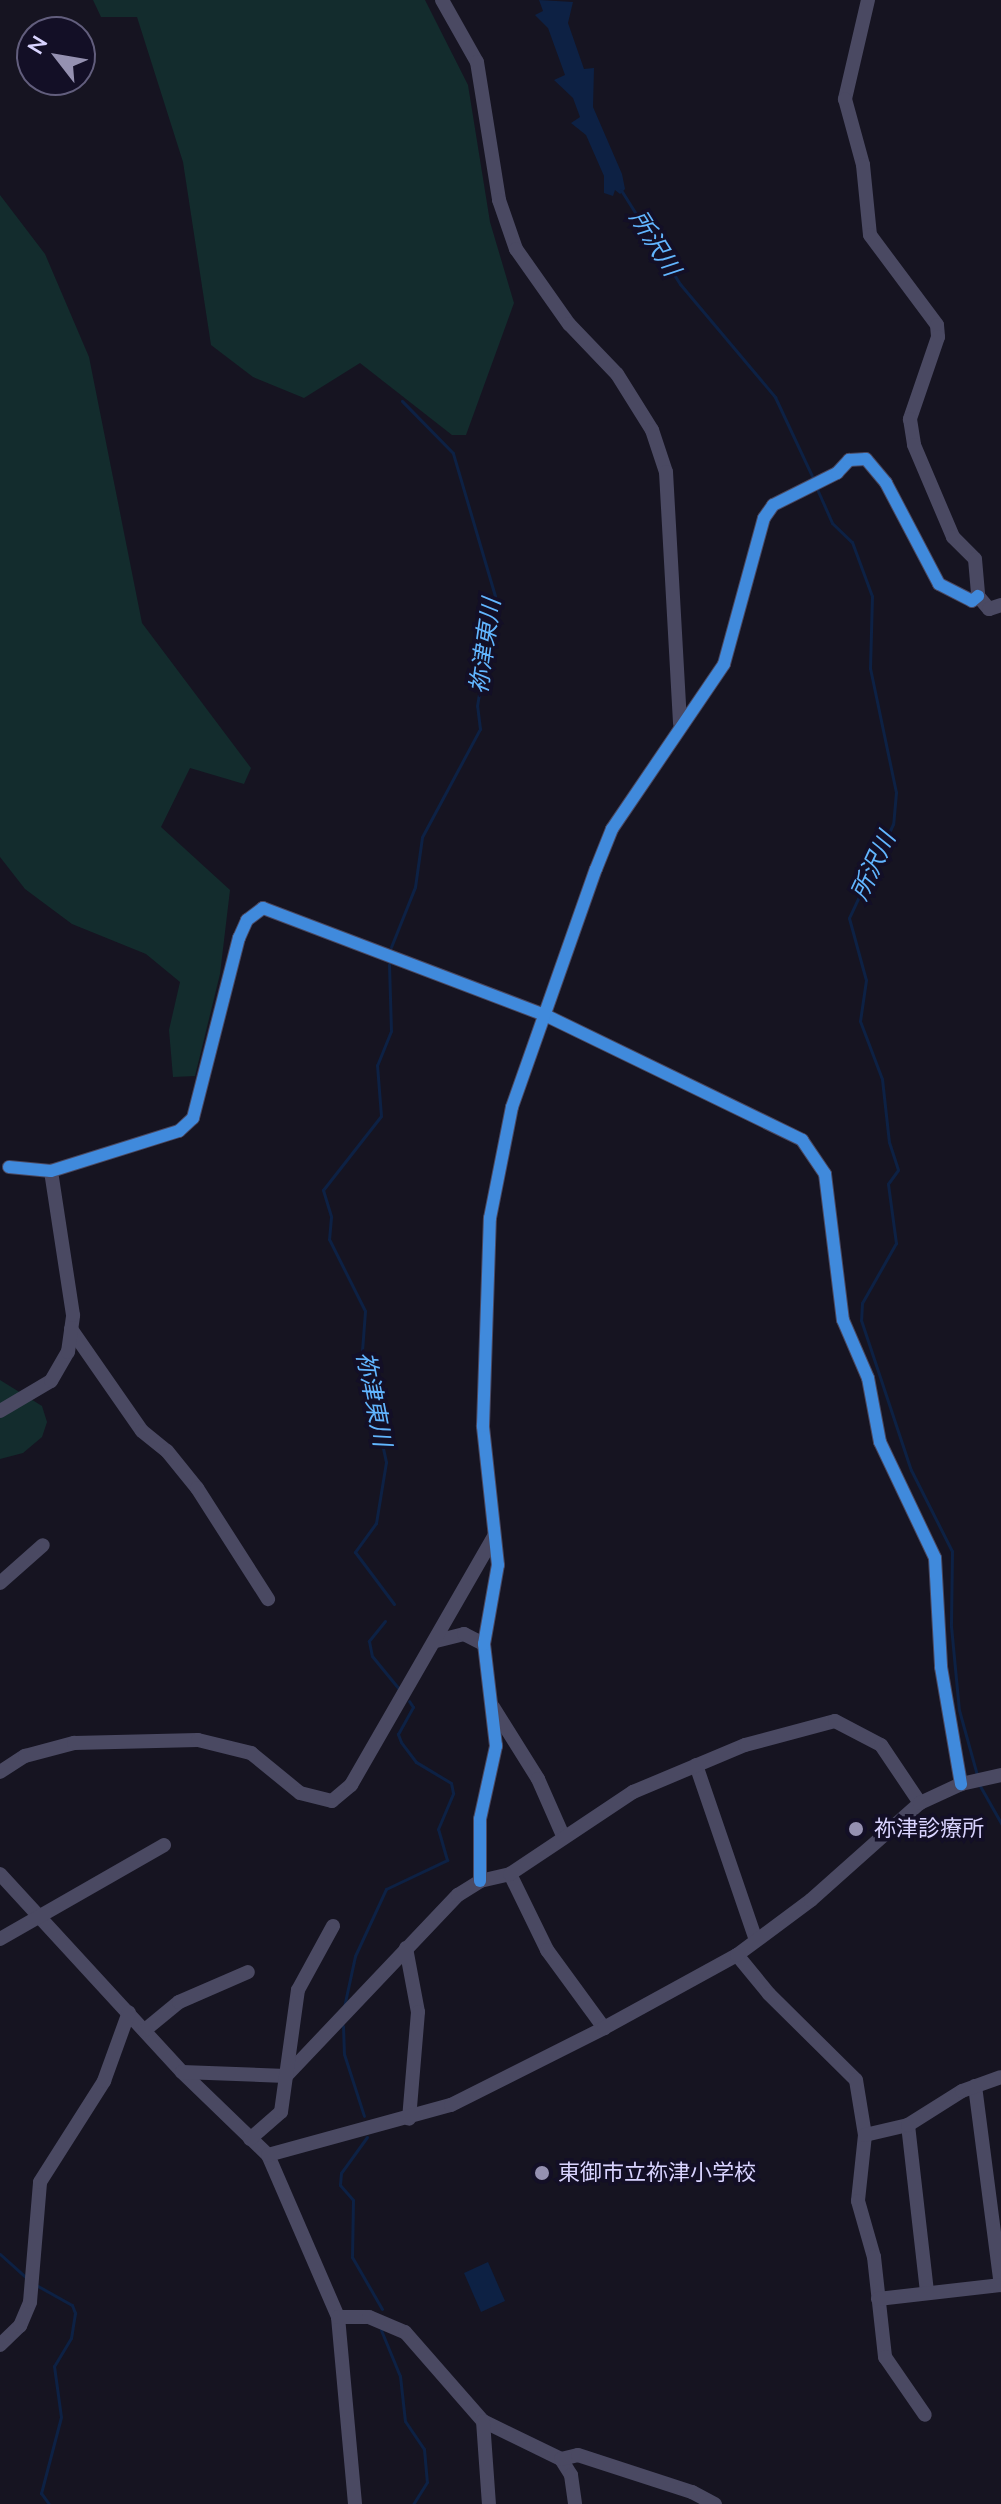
<!DOCTYPE html>
<html>
<head>
<meta charset="utf-8">
<style>
  body { margin:0 }
  #map { position:relative; width:1001px; height:2504px; overflow:hidden; background:#161421; font-family:Mulish,"Noto Sans JP",sans-serif }
  div>[style] { position:absolute }
  [style*='--x'] { left:calc(var(--x)*1px); top:calc(var(--y)*1px); width:calc(var(--w)*1px); rotate:calc(var(--a)*1deg) }
  .green>* { inset:0; background:#132c2d }
  .water>* { inset:0; background:#0d2144 }
  .stream>* { height:3px; margin:-1.5px; padding:0 1.5px; transform-origin:1.5px; border-radius:1.5px; background:#0d2144 }
  .minor>* { height:14px; margin:-7px; padding:0 7px; transform-origin:7px; border-radius:7px; background:#4a4962 }
  .cycleway>* { height:12px; margin:-6px; padding:0 6px; transform-origin:6px; border-radius:6px; background:#408adc }
  .dots>* { width:22px; height:22px; translate:-50% -50%; box-sizing:border-box; border:4px solid #130f26; border-radius:50% }
  span { translate:-50% -50%; white-space:nowrap; text-align:center; line-height:1.15; -webkit-text-stroke:7px #130f26; paint-order:stroke }
  .poi-label { font-size:22px; color:#d9d4ff }
  .left { translate:0 -50%; text-align:left }
  .water-label { font-size:24px; color:#62b6ff; font-style:italic }
  .north { position:absolute; left:16px; top:16px; width:80px; height:80px; box-sizing:border-box; background:#130f26; border:2px solid #625e7d; border-radius:50%; rotate:301deg; font-size:22px; font-weight:700; line-height:32px; text-align:center; color:#d9d4ff }
  .north::after { content:''; display:block; margin:auto; width:28px; height:36px; background:#9591b1; clip-path:polygon(50% 0,100% 100%,50% 72%,0 100%) }
</style>
</head>
<body>
<div id="map">
  <div class="green">
    <i style="clip-path:polygon(93px 0,425px 0,468px 85px,490px 222px,514px 303px,466px 435px,452px 435px,360px 363px,304px 398px,253px 377px,211px 345px,183px 162px,137px 17px,101px 17px)"></i>
    <i style="clip-path:polygon(0 195px,45px 254px,89px 357px,142px 623px,251px 768px,244px 784px,190px 768px,161px 827px,230px 890px,220px 974px,195px 1076px,173px 1077px,169px 1030px,180px 982px,146px 954px,72px 924px,25px 889px,0 857px)"></i>
    <i style="clip-path:polygon(0 1380px,42px 1406px,47px 1422px,42px 1437px,23px 1453px,0 1459px)"></i>
  </div>
  <div class="water">
    <i style="clip-path:polygon(539px 0,573px 2px,568px 23px,584px 69px,594px 68px,593px 107px,622px 174px,625px 189px,620px 194px,615px 190px,613px 196px,604px 193px,604px 176px,586px 135px,571px 123px,580px 117px,573px 98px,554px 80px,565px 75px,548px 28px,535px 15px,543px 11px)"></i>
    <i style="clip-path:polygon(488px 2262px,505px 2301px,481px 2312px,464px 2273px)"></i>
  </div>
  <div class="stream">
    <i style="--x:621;--y:190;--w:111;--a:57.9"></i>
    <i style="--x:680;--y:284;--w:148;--a:49.9"></i>
    <i style="--x:775;--y:397;--w:89;--a:64.9"></i>
    <i style="--x:817;--y:489;--w:37;--a:66"></i>
    <i style="--x:832;--y:523;--w:28;--a:44"></i>
    <i style="--x:852;--y:542;--w:58;--a:69.7"></i>
    <i style="--x:872;--y:596;--w:72;--a:91.6"></i>
    <i style="--x:870;--y:668;--w:127;--a:78.2"></i>
    <i style="--x:896;--y:792;--w:32;--a:95"></i>
    <i style="--x:893;--y:824;--w:104;--a:115.1"></i>
    <i style="--x:849;--y:918;--w:64;--a:74.7"></i>
    <i style="--x:866;--y:980;--w:41;--a:98.3"></i>
    <i style="--x:860;--y:1021;--w:62;--a:69.2"></i>
    <i style="--x:882;--y:1079;--w:63;--a:83.7"></i>
    <i style="--x:889;--y:1142;--w:29;--a:72"></i>
    <i style="--x:898;--y:1170;--w:17;--a:126"></i>
    <i style="--x:888;--y:1184;--w:60;--a:82.3"></i>
    <i style="--x:896;--y:1243;--w:69;--a:119.5"></i>
    <i style="--x:862;--y:1303;--w:17;--a:93"></i>
    <i style="--x:861;--y:1320;--w:158;--a:71.6"></i>
    <i style="--x:911;--y:1470;--w:91;--a:63.2"></i>
    <i style="--x:952;--y:1551;--w:75;--a:90.8"></i>
    <i style="--x:951;--y:1626;--w:84;--a:84.6"></i>
    <i style="--x:959;--y:1710;--w:67;--a:74.5"></i>
    <i style="--x:391;--y:947;--w:65;--a:-68.2"></i>
    <i style="--x:415;--y:887;--w:50;--a:-82"></i>
    <i style="--x:422;--y:837;--w:123;--a:-61.8"></i>
    <i style="--x:480;--y:729;--w:23;--a:-97"></i>
    <i style="--x:477;--y:706;--w:111;--a:-80.7"></i>
    <i style="--x:495;--y:596;--w:149;--a:-106.4"></i>
    <i style="--x:453;--y:453;--w:73;--a:-134.4"></i>
    <i style="--x:389;--y:964;--w:67;--a:88.3"></i>
    <i style="--x:391;--y:1031;--w:37;--a:112"></i>
    <i style="--x:377;--y:1065;--w:51;--a:85.5"></i>
    <i style="--x:381;--y:1116;--w:94;--a:128.1"></i>
    <i style="--x:323;--y:1190;--w:28;--a:73"></i>
    <i style="--x:331;--y:1217;--w:22;--a:95"></i>
    <i style="--x:329;--y:1239;--w:80;--a:63.4"></i>
    <i style="--x:365;--y:1311;--w:40;--a:94.3"></i>
    <i style="--x:362;--y:1351;--w:114;--a:77.8"></i>
    <i style="--x:386;--y:1462;--w:62;--a:99.3"></i>
    <i style="--x:376;--y:1523;--w:36;--a:126"></i>
    <i style="--x:355;--y:1552;--w:65;--a:53.1"></i>
    <i style="--x:385;--y:1621;--w:26;--a:129"></i>
    <i style="--x:369;--y:1641;--w:15;--a:79"></i>
    <i style="--x:372;--y:1656;--w:43;--a:50.7"></i>
    <i style="--x:980;--y:1786;--w:43;--a:60.4"></i>
    <i style="--x:344;--y:2007;--w:52;--a:-77.8"></i>
    <i style="--x:355;--y:1956;--w:74;--a:-65.2"></i>
    <i style="--x:386;--y:1889;--w:68;--a:-25.4"></i>
    <i style="--x:447;--y:1860;--w:32;--a:-106"></i>
    <i style="--x:438;--y:1829;--w:39;--a:-67"></i>
    <i style="--x:453;--y:1793;--w:10;--a:-101"></i>
    <i style="--x:451;--y:1783;--w:41;--a:-149"></i>
    <i style="--x:416;--y:1762;--w:25;--a:-127"></i>
    <i style="--x:401;--y:1742;--w:9;--a:-111"></i>
    <i style="--x:398;--y:1734;--w:31;--a:-61"></i>
    <i style="--x:413;--y:1707;--w:7;--a:-124"></i>
    <i style="--x:343;--y:2026;--w:28;--a:88"></i>
    <i style="--x:344;--y:2054;--w:65;--a:72.1"></i>
    <i style="--x:367;--y:2137;--w:44;--a:125.8"></i>
    <i style="--x:341;--y:2173;--w:12;--a:95"></i>
    <i style="--x:340;--y:2185;--w:20;--a:49"></i>
    <i style="--x:353;--y:2200;--w:57;--a:91"></i>
    <i style="--x:352;--y:2257;--w:60;--a:60"></i>
    <i style="--x:0;--y:2254;--w:36;--a:42"></i>
    <i style="--x:36;--y:2285;--w:41;--a:29.1"></i>
    <i style="--x:72;--y:2305;--w:9;--a:69"></i>
    <i style="--x:75;--y:2313;--w:25;--a:99"></i>
    <i style="--x:71;--y:2338;--w:33;--a:121"></i>
    <i style="--x:54;--y:2366;--w:51;--a:82.2"></i>
    <i style="--x:61;--y:2417;--w:79;--a:104.7"></i>
    <i style="--x:41;--y:2493;--w:14;--a:54"></i>
    <i style="--x:381;--y:2330;--w:50;--a:67.6"></i>
    <i style="--x:400;--y:2376;--w:45;--a:83.7"></i>
    <i style="--x:405;--y:2421;--w:34;--a:56"></i>
    <i style="--x:424;--y:2449;--w:33;--a:85"></i>
    <i style="--x:427;--y:2482;--w:26;--a:122"></i>
  </div>
  <div class="minor">
    <i style="--x:442;--y:0;--w:71;--a:60.6"></i>
    <i style="--x:477;--y:62;--w:140;--a:80.9"></i>
    <i style="--x:499;--y:200;--w:52;--a:70.9"></i>
    <i style="--x:516;--y:249;--w:92;--a:54.8"></i>
    <i style="--x:569;--y:324;--w:69;--a:46.2"></i>
    <i style="--x:617;--y:374;--w:66;--a:58"></i>
    <i style="--x:652;--y:430;--w:44;--a:71.6"></i>
    <i style="--x:666;--y:472;--w:252;--a:86.8"></i>
    <i style="--x:868;--y:0;--w:102;--a:103.1"></i>
    <i style="--x:845;--y:99;--w:68;--a:74.7"></i>
    <i style="--x:863;--y:165;--w:70;--a:84.3"></i>
    <i style="--x:870;--y:235;--w:112;--a:53.3"></i>
    <i style="--x:937;--y:325;--w:12;--a:85"></i>
    <i style="--x:938;--y:337;--w:87;--a:108.9"></i>
    <i style="--x:910;--y:419;--w:26;--a:81"></i>
    <i style="--x:914;--y:445;--w:100;--a:67"></i>
    <i style="--x:953;--y:537;--w:31;--a:45"></i>
    <i style="--x:975;--y:559;--w:37;--a:85"></i>
    <i style="--x:978;--y:596;--w:17;--a:50"></i>
    <i style="--x:989;--y:609;--w:13;--a:-18"></i>
    <i style="--x:9;--y:1167;--w:42;--a:5.4"></i>
    <i style="--x:51;--y:1171;--w:134;--a:-17.4"></i>
    <i style="--x:179;--y:1131;--w:19;--a:-43"></i>
    <i style="--x:193;--y:1118;--w:186;--a:-75.7"></i>
    <i style="--x:239;--y:938;--w:20;--a:-66"></i>
    <i style="--x:247;--y:920;--w:20;--a:-37"></i>
    <i style="--x:263;--y:908;--w:302;--a:20.8"></i>
    <i style="--x:545;--y:1015;--w:286;--a:25.9"></i>
    <i style="--x:802;--y:1140;--w:41;--a:55.9"></i>
    <i style="--x:825;--y:1174;--w:147;--a:83"></i>
    <i style="--x:843;--y:1320;--w:63;--a:66.7"></i>
    <i style="--x:868;--y:1378;--w:65;--a:79.4"></i>
    <i style="--x:880;--y:1442;--w:128;--a:64.6"></i>
    <i style="--x:935;--y:1558;--w:109;--a:86.8"></i>
    <i style="--x:941;--y:1667;--w:119;--a:80.3"></i>
    <i style="--x:71;--y:1329;--w:124;--a:55.2"></i>
    <i style="--x:142;--y:1431;--w:32;--a:39"></i>
    <i style="--x:167;--y:1451;--w:48;--a:51"></i>
    <i style="--x:197;--y:1488;--w:132;--a:57.4"></i>
    <i style="--x:0;--y:1411;--w:59;--a:-30.5"></i>
    <i style="--x:51;--y:1381;--w:34;--a:-60"></i>
    <i style="--x:68;--y:1352;--w:37;--a:-82"></i>
    <i style="--x:73;--y:1315;--w:146;--a:-98.7"></i>
    <i style="--x:0;--y:1583;--w:57;--a:-41.5"></i>
    <i style="--x:436;--y:1641;--w:29;--a:-14"></i>
    <i style="--x:464;--y:1634;--w:22;--a:27"></i>
    <i style="--x:493;--y:1707;--w:85;--a:58"></i>
    <i style="--x:538;--y:1779;--w:64;--a:66.2"></i>
    <i style="--x:696;--y:1765;--w:185;--a:71.1"></i>
    <i style="--x:0;--y:1772;--w:30;--a:-33"></i>
    <i style="--x:25;--y:1756;--w:51;--a:-14.9"></i>
    <i style="--x:74;--y:1743;--w:124;--a:-1.4"></i>
    <i style="--x:198;--y:1740;--w:55;--a:13.8"></i>
    <i style="--x:251;--y:1753;--w:63;--a:39.2"></i>
    <i style="--x:300;--y:1793;--w:33;--a:14"></i>
    <i style="--x:332;--y:1801;--w:25;--a:-40"></i>
    <i style="--x:351;--y:1785;--w:287;--a:-60.1"></i>
    <i style="--x:0;--y:1874;--w:269;--a:47.4"></i>
    <i style="--x:182;--y:2072;--w:120;--a:44"></i>
    <i style="--x:268;--y:2155;--w:176;--a:66.6"></i>
    <i style="--x:338;--y:2317;--w:188;--a:84.8"></i>
    <i style="--x:510;--y:1874;--w:85;--a:64"></i>
    <i style="--x:547;--y:1950;--w:97;--a:53.8"></i>
    <i style="--x:480;--y:1881;--w:62;--a:-90"></i>
    <i style="--x:480;--y:1819;--w:75;--a:-77.6"></i>
    <i style="--x:496;--y:1746;--w:103;--a:-96.7"></i>
    <i style="--x:484;--y:1644;--w:80;--a:-80"></i>
    <i style="--x:498;--y:1565;--w:140;--a:-96.2"></i>
    <i style="--x:483;--y:1426;--w:208;--a:-88.1"></i>
    <i style="--x:490;--y:1218;--w:113;--a:-78.8"></i>
    <i style="--x:512;--y:1107;--w:252;--a:-70.6"></i>
    <i style="--x:596;--y:869;--w:43;--a:-68.2"></i>
    <i style="--x:612;--y:829;--w:199;--a:-55.8"></i>
    <i style="--x:724;--y:664;--w:151;--a:-74.7"></i>
    <i style="--x:764;--y:518;--w:16;--a:-55"></i>
    <i style="--x:773;--y:505;--w:72;--a:-26.6"></i>
    <i style="--x:837;--y:473;--w:18;--a:-47"></i>
    <i style="--x:849;--y:460;--w:17;--a:-3"></i>
    <i style="--x:866;--y:459;--w:31;--a:50"></i>
    <i style="--x:886;--y:483;--w:114;--a:62.3"></i>
    <i style="--x:939;--y:584;--w:37;--a:27"></i>
    <i style="--x:972;--y:601;--w:8;--a:-40"></i>
    <i style="--x:0;--y:1939;--w:189;--a:-29.8"></i>
    <i style="--x:406;--y:1948;--w:65;--a:79.4"></i>
    <i style="--x:418;--y:2012;--w:107;--a:94.8"></i>
    <i style="--x:737;--y:1955;--w:50;--a:50.6"></i>
    <i style="--x:769;--y:1994;--w:122;--a:44.7"></i>
    <i style="--x:856;--y:2080;--w:56;--a:80.7"></i>
    <i style="--x:865;--y:2135;--w:66;--a:96.1"></i>
    <i style="--x:858;--y:2201;--w:58;--a:74.1"></i>
    <i style="--x:874;--y:2257;--w:101;--a:83.7"></i>
    <i style="--x:885;--y:2357;--w:70;--a:55.4"></i>
    <i style="--x:145;--y:2030;--w:44;--a:-39.5"></i>
    <i style="--x:179;--y:2002;--w:75;--a:-23.5"></i>
    <i style="--x:182;--y:2072;--w:104;--a:2.2"></i>
    <i style="--x:286;--y:2076;--w:250;--a:-46.5"></i>
    <i style="--x:458;--y:1895;--w:26;--a:-32"></i>
    <i style="--x:480;--y:1881;--w:31;--a:-13"></i>
    <i style="--x:510;--y:1874;--w:148;--a:-33.7"></i>
    <i style="--x:633;--y:1792;--w:121;--a:-22.8"></i>
    <i style="--x:745;--y:1745;--w:93;--a:-14.9"></i>
    <i style="--x:835;--y:1721;--w:52;--a:27.6"></i>
    <i style="--x:881;--y:1745;--w:70;--a:56.1"></i>
    <i style="--x:975;--y:2086;--w:201;--a:82.6"></i>
    <i style="--x:908;--y:2125;--w:169;--a:83.5"></i>
    <i style="--x:865;--y:2135;--w:44;--a:-13.1"></i>
    <i style="--x:908;--y:2125;--w:64;--a:-32.2"></i>
    <i style="--x:962;--y:2091;--w:41;--a:-19.7"></i>
    <i style="--x:250;--y:2139;--w:41;--a:-41.1"></i>
    <i style="--x:281;--y:2112;--w:123;--a:-82.1"></i>
    <i style="--x:298;--y:1990;--w:73;--a:-61.3"></i>
    <i style="--x:268;--y:2155;--w:190;--a:-15.3"></i>
    <i style="--x:451;--y:2105;--w:171;--a:-26.7"></i>
    <i style="--x:604;--y:2028;--w:152;--a:-28.8"></i>
    <i style="--x:737;--y:1955;--w:92;--a:-36.6"></i>
    <i style="--x:811;--y:1900;--w:146;--a:-41.7"></i>
    <i style="--x:920;--y:1803;--w:45;--a:-24.9"></i>
    <i style="--x:961;--y:1784;--w:41;--a:-12.7"></i>
    <i style="--x:878;--y:2299;--w:124;--a:-6.5"></i>
    <i style="--x:338;--y:2317;--w:31;--a:0"></i>
    <i style="--x:369;--y:2317;--w:39;--a:23"></i>
    <i style="--x:405;--y:2332;--w:118;--a:48.8"></i>
    <i style="--x:483;--y:2421;--w:87;--a:26"></i>
    <i style="--x:561;--y:2459;--w:19;--a:58"></i>
    <i style="--x:571;--y:2475;--w:29;--a:82"></i>
    <i style="--x:0;--y:2345;--w:28;--a:-44"></i>
    <i style="--x:20;--y:2326;--w:26;--a:-67"></i>
    <i style="--x:30;--y:2302;--w:120;--a:-85.2"></i>
    <i style="--x:40;--y:2182;--w:120;--a:-57.6"></i>
    <i style="--x:104;--y:2081;--w:73;--a:-70.1"></i>
    <i style="--x:483;--y:2421;--w:83;--a:85.9"></i>
    <i style="--x:561;--y:2459;--w:17;--a:-13"></i>
    <i style="--x:578;--y:2455;--w:120;--a:18"></i>
    <i style="--x:692;--y:2492;--w:26;--a:28"></i>
  </div>
  <div class="cycleway">
    <i style="--x:9;--y:1167;--w:42;--a:5.4"></i>
    <i style="--x:51;--y:1171;--w:134;--a:-17.4"></i>
    <i style="--x:179;--y:1131;--w:19;--a:-43"></i>
    <i style="--x:193;--y:1118;--w:186;--a:-75.7"></i>
    <i style="--x:239;--y:938;--w:20;--a:-66"></i>
    <i style="--x:247;--y:920;--w:20;--a:-37"></i>
    <i style="--x:263;--y:908;--w:302;--a:20.8"></i>
    <i style="--x:545;--y:1015;--w:286;--a:25.9"></i>
    <i style="--x:802;--y:1140;--w:41;--a:55.9"></i>
    <i style="--x:825;--y:1174;--w:147;--a:83"></i>
    <i style="--x:843;--y:1320;--w:63;--a:66.7"></i>
    <i style="--x:868;--y:1378;--w:65;--a:79.4"></i>
    <i style="--x:880;--y:1442;--w:128;--a:64.6"></i>
    <i style="--x:935;--y:1558;--w:109;--a:86.8"></i>
    <i style="--x:941;--y:1667;--w:119;--a:80.3"></i>
    <i style="--x:480;--y:1881;--w:62;--a:-90"></i>
    <i style="--x:480;--y:1819;--w:75;--a:-77.6"></i>
    <i style="--x:496;--y:1746;--w:103;--a:-96.7"></i>
    <i style="--x:484;--y:1644;--w:80;--a:-80"></i>
    <i style="--x:498;--y:1565;--w:140;--a:-96.2"></i>
    <i style="--x:483;--y:1426;--w:208;--a:-88.1"></i>
    <i style="--x:490;--y:1218;--w:113;--a:-78.8"></i>
    <i style="--x:512;--y:1107;--w:252;--a:-70.6"></i>
    <i style="--x:596;--y:869;--w:43;--a:-68.2"></i>
    <i style="--x:612;--y:829;--w:199;--a:-55.8"></i>
    <i style="--x:724;--y:664;--w:151;--a:-74.7"></i>
    <i style="--x:764;--y:518;--w:16;--a:-55"></i>
    <i style="--x:773;--y:505;--w:72;--a:-26.6"></i>
    <i style="--x:837;--y:473;--w:18;--a:-47"></i>
    <i style="--x:849;--y:460;--w:17;--a:-3"></i>
    <i style="--x:866;--y:459;--w:31;--a:50"></i>
    <i style="--x:886;--y:483;--w:114;--a:62.3"></i>
    <i style="--x:939;--y:584;--w:37;--a:27"></i>
    <i style="--x:972;--y:601;--w:8;--a:-40"></i>
  </div>
  <div class="dots">
    <i style="left:856px;top:1829px;background:#9591b1"></i>
    <i style="left:542px;top:2173px;background:#9591b1"></i>
  </div>
  <div class="poi-label">
    <span class="left" style="left:874px;top:1829px">祢津診療所</span>
    <span class="left" style="left:558px;top:2173px">東御市立祢津小学校</span>
  </div>
  <div class="water-label">
    <span style="left:655px;top:243px;rotate:58deg">所沢川</span>
    <span style="left:485px;top:646px;rotate:-82deg">祢津東川</span>
    <span style="left:873px;top:866px;rotate:-65deg">所沢川</span>
    <span style="left:374px;top:1399px;rotate:79deg">祢津東川</span>
  </div>
  <div class="north">N</div>
</div>
</body>
</html>
